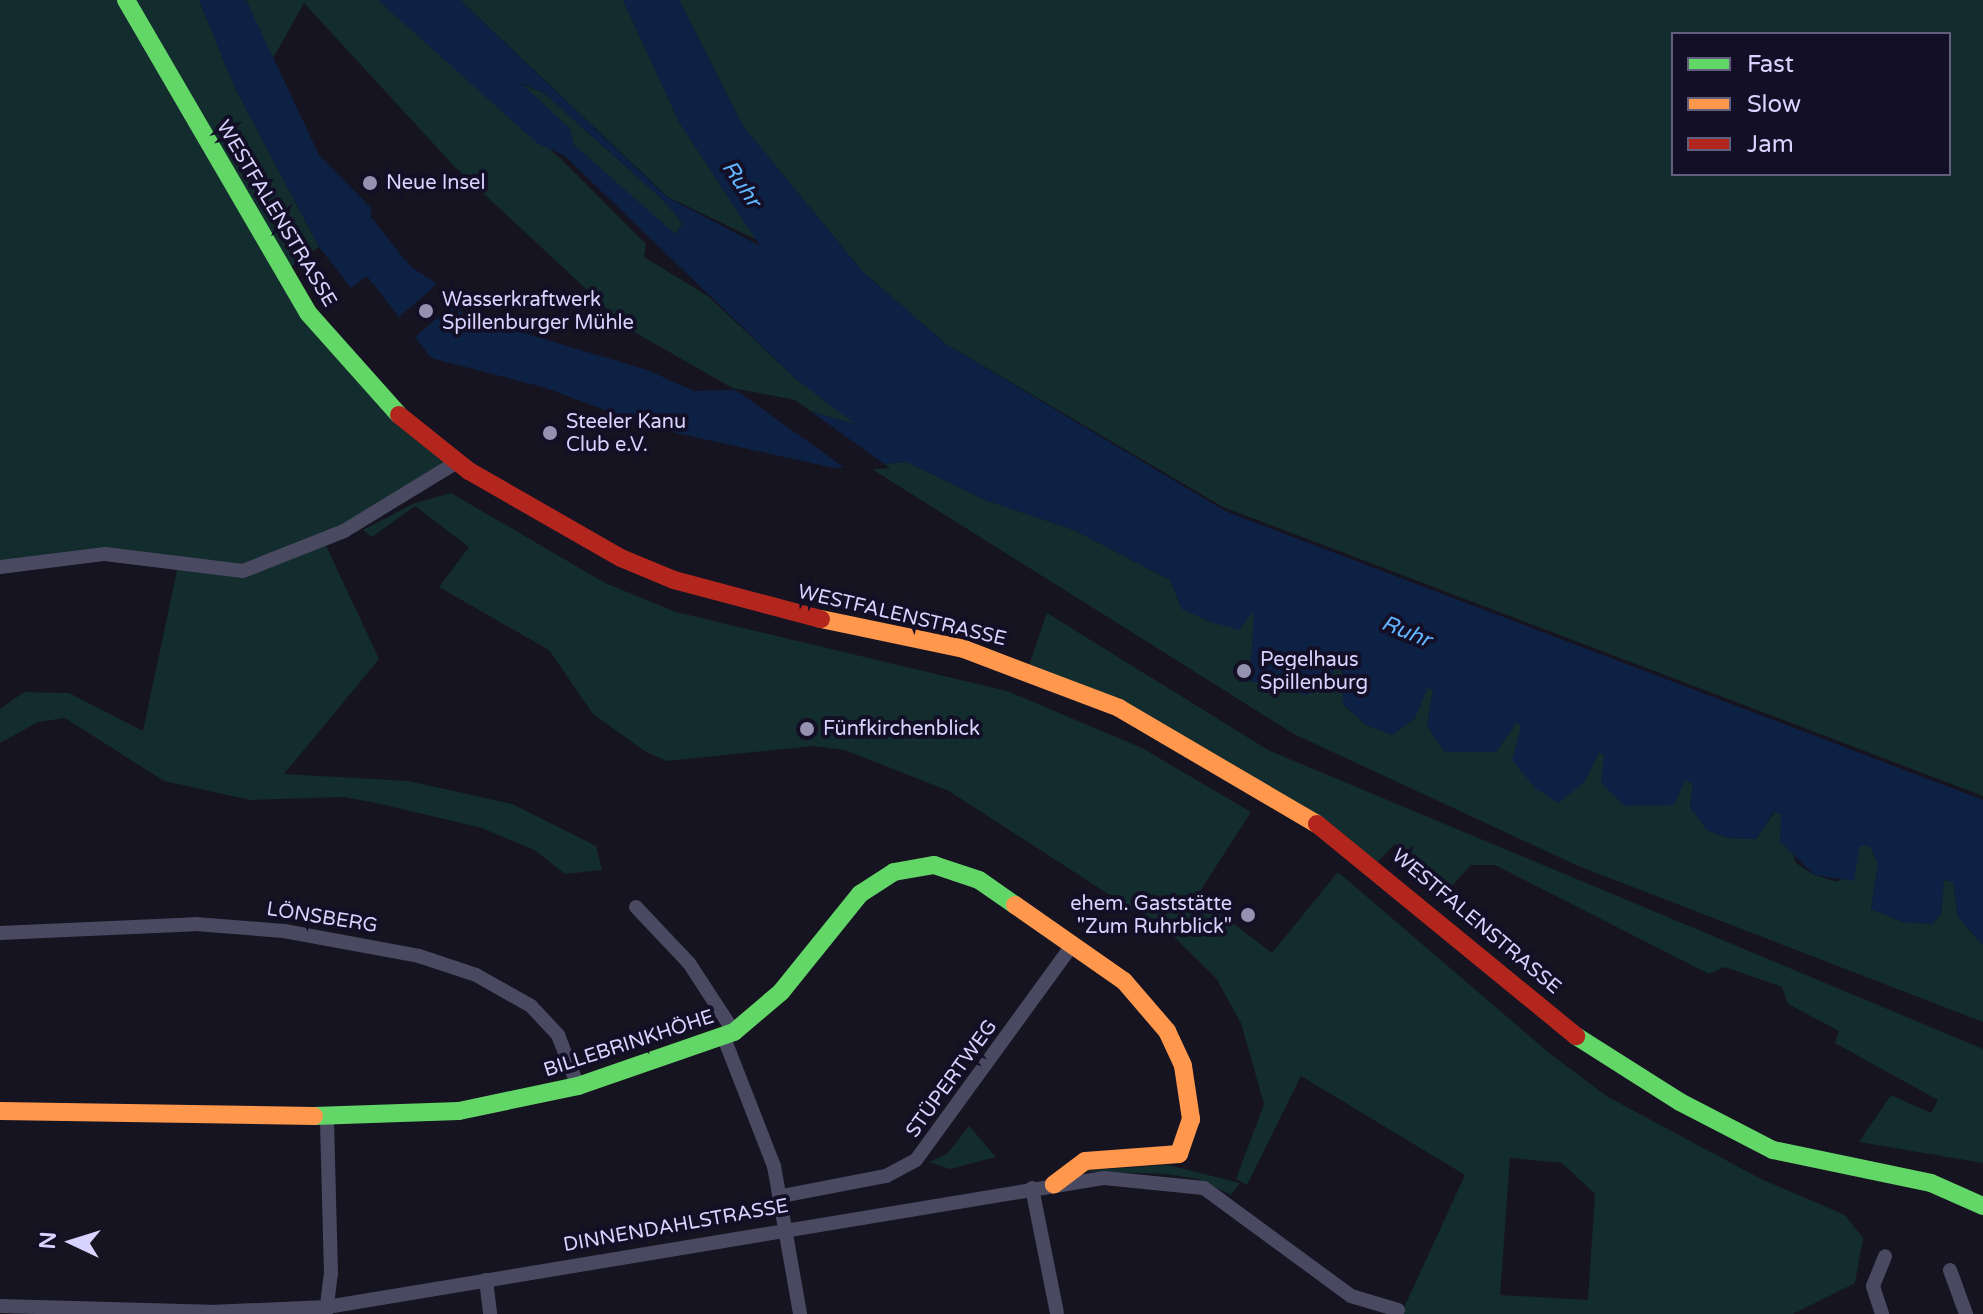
<!DOCTYPE html>
<html>
<head>
<meta charset="utf-8">
<style>
  body { margin:0 }
  #map { position:relative; width:1983px; height:1314px; overflow:hidden; background:#161421; font-family:"Varela Round",sans-serif }
  div>[style] { position:absolute }
  [style*='--x'] { left:calc(var(--x)*1px); top:calc(var(--y)*1px); width:calc(var(--w)*1px); rotate:calc(var(--a)*1deg) }
  .green>* { inset:0; background:#132c2d }
  .water>* { inset:0; background:#0d2144 }
  .pier>* { inset:0; background:#161421 }
  .street>* { height:14px; margin:-7px; padding:0 7px; transform-origin:7px; border-radius:7px; background:#4a4962 }
  .fast>* { height:18px; margin:-9px; padding:0 9px; transform-origin:9px; border-radius:9px; background:#63d668 }
  .slow>* { height:18px; margin:-9px; padding:0 9px; transform-origin:9px; border-radius:9px; background:#ff974d }
  .jam>* { height:18px; margin:-9px; padding:0 9px; transform-origin:9px; border-radius:9px; background:#b3261e }
  .dots>* { width:22px; height:22px; translate:-50% -50%; box-sizing:border-box; border:4px solid #130f26; border-radius:50% }
  span { translate:-50% -50%; white-space:nowrap; text-align:center; line-height:1.15; -webkit-text-stroke:8px #130f26; paint-order:stroke }
  .poi-label { font-size:20px; color:#d9d4ff }
  .left { translate:0 -50%; text-align:left }
  .right { translate:-100% -50%; text-align:right }
  .street-label { font-size:20px; color:#d9d4ff }
  .water-label { font-size:22px; color:#62b6ff; font-style:italic }
  .legend { position:absolute; left:1671px; top:32px; width:280px; height:144px; box-sizing:border-box; background:#130f26; border:2px solid #625e7d; margin:0; padding:10px 14px; list-style:none; font-size:24px; color:#d9d4ff }
  .legend li { display:flex; align-items:center; gap:16px; height:40px }
  .legend b { width:40px; border:2px solid #625e7d }
  .north { position:absolute; left:32px; top:1202px; width:80px; height:80px; -webkit-text-stroke:6px #130f26; paint-order:stroke; rotate:274deg; font-size:22px; font-weight:700; line-height:32px; text-align:center; color:#d9d4ff }
  .north::after { content:''; display:block; margin:auto; width:28px; height:36px; background:#d9d4ff; clip-path:polygon(50% 0,100% 100%,50% 72%,0 100%) }
</style>
</head>
<body>
<div id="map">
  <div class="green">
    <i style="clip-path:polygon(0 0,123px 0,308px 314px,456px 462px,323px 539px,379px 659px,284px 774px,409px 781px,512px 804px,596px 846px,602px 870px,565px 874px,536px 851px,482px 828px,381px 804px,344px 797px,250px 800px,164px 781px,65px 718px,38px 722px,0 743px,0 709px,24px 692px,69px 693px,143px 731px,179px 561px,104px 552px,0 565px)"></i>
    <i style="clip-path:polygon(127px 0,199px 0,235px 88px,319px 247px,284px 272px)"></i>
    <i style="clip-path:polygon(246px 0,378px 0,561px 159px,646px 244px,644px 257px,708px 296px,796px 379px,858px 425px,736px 390px,629px 329px,454px 166px,304px 3px,272px 60px)"></i>
    <i style="clip-path:polygon(460px 0,623px 0,679px 122px,763px 243px,668px 197px)"></i>
    <i style="clip-path:polygon(evenodd,679px 0,1983px 0,1983px 796px,1223px 507px,946px 344px,862px 271px,743px 126px,679px 0,1673px 34px,1949px 34px,1949px 174px,1673px 174px,1673px 34px)"></i>
    <i style="clip-path:polygon(520px 84px,544px 93px,664px 201px,683px 224px,675px 235px,574px 145px,570px 129px)"></i>
    <i style="clip-path:polygon(907px 462px,985px 500px,1074px 530px,1170px 580px,1182px 609px,1255px 611px,1251px 681px,1341px 648px,1343px 704px,1366px 725px,1393px 735px,1415px 718px,1427px 686px,1433px 691px,1427px 726px,1516px 721px,1585px 781px,1599px 751px,1685px 780px,1693px 784px,1690px 807px,1707px 830px,1728px 838px,1756px 839px,1775px 812px,1782px 814px,1796px 863px,1814px 875px,1838px 882px,1860px 846px,1870px 846px,1878px 864px,1871px 909px,1903px 922px,1932px 924px,1941px 914px,1944px 880px,1953px 882px,1958px 917px,1983px 945px,1983px 1022px,1576px 865px,1294px 734px,867px 466px)"></i>
    <i style="clip-path:polygon(evenodd,451px 493px,605px 583px,676px 612px,1007px 691px,1142px 748px,1251px 812px,1197px 896px,1272px 953px,1338px 872px,1548px 1052px,1608px 1097px,1761px 1179px,1845px 1215px,1863px 1238px,1855px 1283px,1793px 1314px,1401px 1314px,1465px 1175px,1301px 1076px,1247px 1185px,1236px 1179px,1264px 1104px,1241px 1023px,1216px 978px,1173px 936px,949px 791px,845px 750px,814px 746px,667px 761px,646px 752px,593px 714px,549px 650px,439px 587px,469px 547px,415px 506px,372px 537px,363px 530px,415px 503px,451px 493px,1510px 1158px,1562px 1163px,1595px 1194px,1588px 1300px,1500px 1295px,1510px 1158px)"></i>
    <i style="clip-path:polygon(1047px 613px,1268px 750px,1983px 1049px,1983px 1163px,1859px 1142px,1891px 1095px,1931px 1113px,1938px 1100px,1835px 1043px,1839px 1031px,1788px 1004px,1782px 987px,1725px 967px,1709px 974px,1495px 865px,1471px 865px,1448px 890px,1395px 844px,1375px 864px,1029px 665px)"></i>
    <i style="clip-path:polygon(969px 1126px,996px 1157px,950px 1169px,929px 1162px,947px 1154px)"></i>
    <i style="clip-path:polygon(1168px 1165px,1240px 1183px,1231px 1195px,1198px 1179px,1165px 1174px,1075px 1171px)"></i>
  </div>
  <div class="water">
    <i style="clip-path:polygon(199px 0,246px 0,319px 155px,371px 208px,371px 217px,410px 266px,437px 284px,399px 317px,367px 276px,351px 288px,319px 247px,235px 88px)"></i>
    <i style="clip-path:polygon(evenodd,378px 0,460px 0,667px 197px,760px 246px,679px 122px,623px 0,679px 0,743px 126px,862px 271px,946px 344px,1225px 511px,1983px 800px,1983px 945px,1958px 917px,1953px 882px,1944px 880px,1941px 914px,1932px 924px,1903px 922px,1871px 909px,1878px 864px,1870px 846px,1860px 846px,1854px 881px,1814px 875px,1780px 841px,1781px 814px,1774px 812px,1756px 839px,1728px 838px,1707px 830px,1690px 807px,1693px 784px,1685px 780px,1674px 805px,1625px 806px,1601px 783px,1604px 755px,1599px 752px,1585px 781px,1559px 803px,1535px 788px,1512px 760px,1521px 727px,1517px 722px,1496px 752px,1445px 752px,1427px 726px,1433px 691px,1428px 687px,1415px 718px,1393px 735px,1366px 725px,1343px 704px,1342px 649px,1331px 678px,1307px 695px,1250px 681px,1254px 611px,1239px 630px,1208px 621px,1182px 609px,1170px 580px,1074px 530px,985px 500px,907px 462px,834px 468px,650px 427px,546px 388px,431px 358px,415px 337px,454px 304px,464px 315px,647px 370px,694px 391px,736px 390px,855px 424px,796px 379px,565px 156px,537px 143px,378px 0,521px 83px,544px 93px,664px 201px,683px 224px,675px 234px,574px 145px,570px 129px,521px 83px)"></i>
  </div>
  <div class="pier">
    <i style="clip-path:polygon(733px 388px,795px 400px,890px 468px,849px 471px)"></i>
  </div>
  <div class="street">
    <i style="--x:0;--y:567;--w:106;--a:-7.1"></i>
    <i style="--x:105;--y:554;--w:139;--a:7"></i>
    <i style="--x:243;--y:571;--w:109;--a:-21.6"></i>
    <i style="--x:344;--y:531;--w:132;--a:-31.4"></i>
    <i style="--x:636;--y:907;--w:77;--a:46.6"></i>
    <i style="--x:689;--y:963;--w:82;--a:56.9"></i>
    <i style="--x:0;--y:933;--w:195;--a:-2.6"></i>
    <i style="--x:195;--y:924;--w:89;--a:4.5"></i>
    <i style="--x:284;--y:931;--w:137;--a:10.5"></i>
    <i style="--x:419;--y:956;--w:60;--a:18.4"></i>
    <i style="--x:476;--y:975;--w:63;--a:29.4"></i>
    <i style="--x:531;--y:1006;--w:40;--a:47"></i>
    <i style="--x:558;--y:1035;--w:55;--a:68.6"></i>
    <i style="--x:724;--y:1038;--w:137;--a:68.7"></i>
    <i style="--x:774;--y:1166;--w:150;--a:80"></i>
    <i style="--x:1032;--y:1188;--w:127;--a:78.7"></i>
    <i style="--x:782;--y:1196;--w:106;--a:-10.9"></i>
    <i style="--x:886;--y:1176;--w:34;--a:-28"></i>
    <i style="--x:916;--y:1160;--w:266;--a:-54"></i>
    <i style="--x:1950;--y:1270;--w:47;--a:70"></i>
    <i style="--x:486;--y:1280;--w:34;--a:83"></i>
    <i style="--x:0;--y:1306;--w:210;--a:1.6"></i>
    <i style="--x:210;--y:1312;--w:117;--a:-2.4"></i>
    <i style="--x:327;--y:1307;--w:788;--a:-9.43"></i>
    <i style="--x:1104;--y:1178;--w:100;--a:5.7"></i>
    <i style="--x:1204;--y:1188;--w:182;--a:36.3"></i>
    <i style="--x:1351;--y:1296;--w:49;--a:16.6"></i>
    <i style="--x:326;--y:1313;--w:39;--a:-83"></i>
    <i style="--x:331;--y:1274;--w:156;--a:-91.5"></i>
    <i style="--x:1882;--y:1314;--w:29;--a:-108"></i>
    <i style="--x:1873;--y:1286;--w:32;--a:-68"></i>
  </div>
  <div class="fast">
    <i style="--x:126;--y:0;--w:363;--a:59.8"></i>
    <i style="--x:309;--y:314;--w:135;--a:48.3"></i>
    <i style="--x:1576;--y:1036;--w:123;--a:32.4"></i>
    <i style="--x:1680;--y:1102;--w:105;--a:27.3"></i>
    <i style="--x:1773;--y:1150;--w:161;--a:11.8"></i>
    <i style="--x:1931;--y:1183;--w:57;--a:23.9"></i>
    <i style="--x:314;--y:1116;--w:145;--a:-2"></i>
    <i style="--x:459;--y:1111;--w:122;--a:-11.9"></i>
    <i style="--x:578;--y:1086;--w:165;--a:-19.1"></i>
    <i style="--x:734;--y:1032;--w:62;--a:-40.4"></i>
    <i style="--x:781;--y:992;--w:126;--a:-51.1"></i>
    <i style="--x:860;--y:894;--w:40;--a:-32.9"></i>
    <i style="--x:894;--y:872;--w:41;--a:-9.9"></i>
    <i style="--x:934;--y:865;--w:47;--a:18.4"></i>
    <i style="--x:979;--y:880;--w:44;--a:34.8"></i>
  </div>
  <div class="slow">
    <i style="--x:821;--y:619;--w:146;--a:11.8"></i>
    <i style="--x:964;--y:649;--w:166;--a:20.8"></i>
    <i style="--x:1119;--y:708;--w:229;--a:30.4"></i>
    <i style="--x:1015;--y:905;--w:133;--a:34.9"></i>
    <i style="--x:1124;--y:981;--w:66;--a:49.3"></i>
    <i style="--x:1167;--y:1031;--w:38;--a:65"></i>
    <i style="--x:1183;--y:1066;--w:54;--a:81.4"></i>
    <i style="--x:1191;--y:1119;--w:37;--a:109"></i>
    <i style="--x:1179;--y:1154;--w:94;--a:175.7"></i>
    <i style="--x:1085;--y:1161;--w:39;--a:143"></i>
    <i style="--x:0;--y:1111;--w:314;--a:0.9"></i>
  </div>
  <div class="jam">
    <i style="--x:399;--y:415;--w:90;--a:38.7"></i>
    <i style="--x:469;--y:471;--w:175;--a:29.8"></i>
    <i style="--x:621;--y:558;--w:57;--a:22.5"></i>
    <i style="--x:674;--y:580;--w:152;--a:14.9"></i>
    <i style="--x:1317;--y:824;--w:335;--a:39.3"></i>
  </div>
  <div class="dots">
    <i style="left:370px;top:183px;background:#9591b1"></i>
    <i style="left:426px;top:311px;background:#9591b1"></i>
    <i style="left:550px;top:433px;background:#9591b1"></i>
    <i style="left:1244px;top:671px;background:#9591b1"></i>
    <i style="left:807px;top:729px;background:#9591b1"></i>
    <i style="left:1248px;top:915px;background:#9591b1"></i>
  </div>
  <div class="poi-label">
    <span class="left" style="left:386px;top:183px">Neue Insel</span>
    <span class="left" style="left:442px;top:312px">Wasserkraftwerk<br>Spillenburger Mühle</span>
    <span class="left" style="left:566px;top:434px">Steeler Kanu<br>Club e.V.</span>
    <span class="left" style="left:1260px;top:672px">Pegelhaus<br>Spillenburg</span>
    <span class="left" style="left:823px;top:729px">Fünfkirchenblick</span>
    <span class="right" style="left:1232px;top:916px">ehem. Gaststätte<br>"Zum Ruhrblick"</span>
  </div>
  <div class="street-label">
    <span style="left:276px;top:214px;rotate:59deg">WESTFALENSTRASSE</span>
    <span style="left:902px;top:616px;rotate:13deg">WESTFALENSTRASSE</span>
    <span style="left:322px;top:918px;rotate:9deg">LÖNSBERG</span>
    <span style="left:1476px;top:922px;rotate:40deg">WESTFALENSTRASSE</span>
    <span style="left:629px;top:1044px;rotate:-18deg">BILLEBRINKHÖHE</span>
    <span style="left:952px;top:1079px;rotate:-54deg">STÜPERTWEG</span>
    <span style="left:676px;top:1226px;rotate:-10deg">DINNENDAHLSTRASSE</span>
  </div>
  <div class="water-label">
    <span style="left:741px;top:184px;rotate:56deg">Ruhr</span>
    <span style="left:1406px;top:632px;rotate:22deg">Ruhr</span>
  </div>
  <ul class="legend">
  <li><b style="height:10px;background:#63d668"></b>Fast</li>
  <li><b style="height:10px;background:#ff974d"></b>Slow</li>
  <li><b style="height:10px;background:#b3261e"></b>Jam</li>
  </ul>
  <div class="north">N</div>
</div>
</body>
</html>
